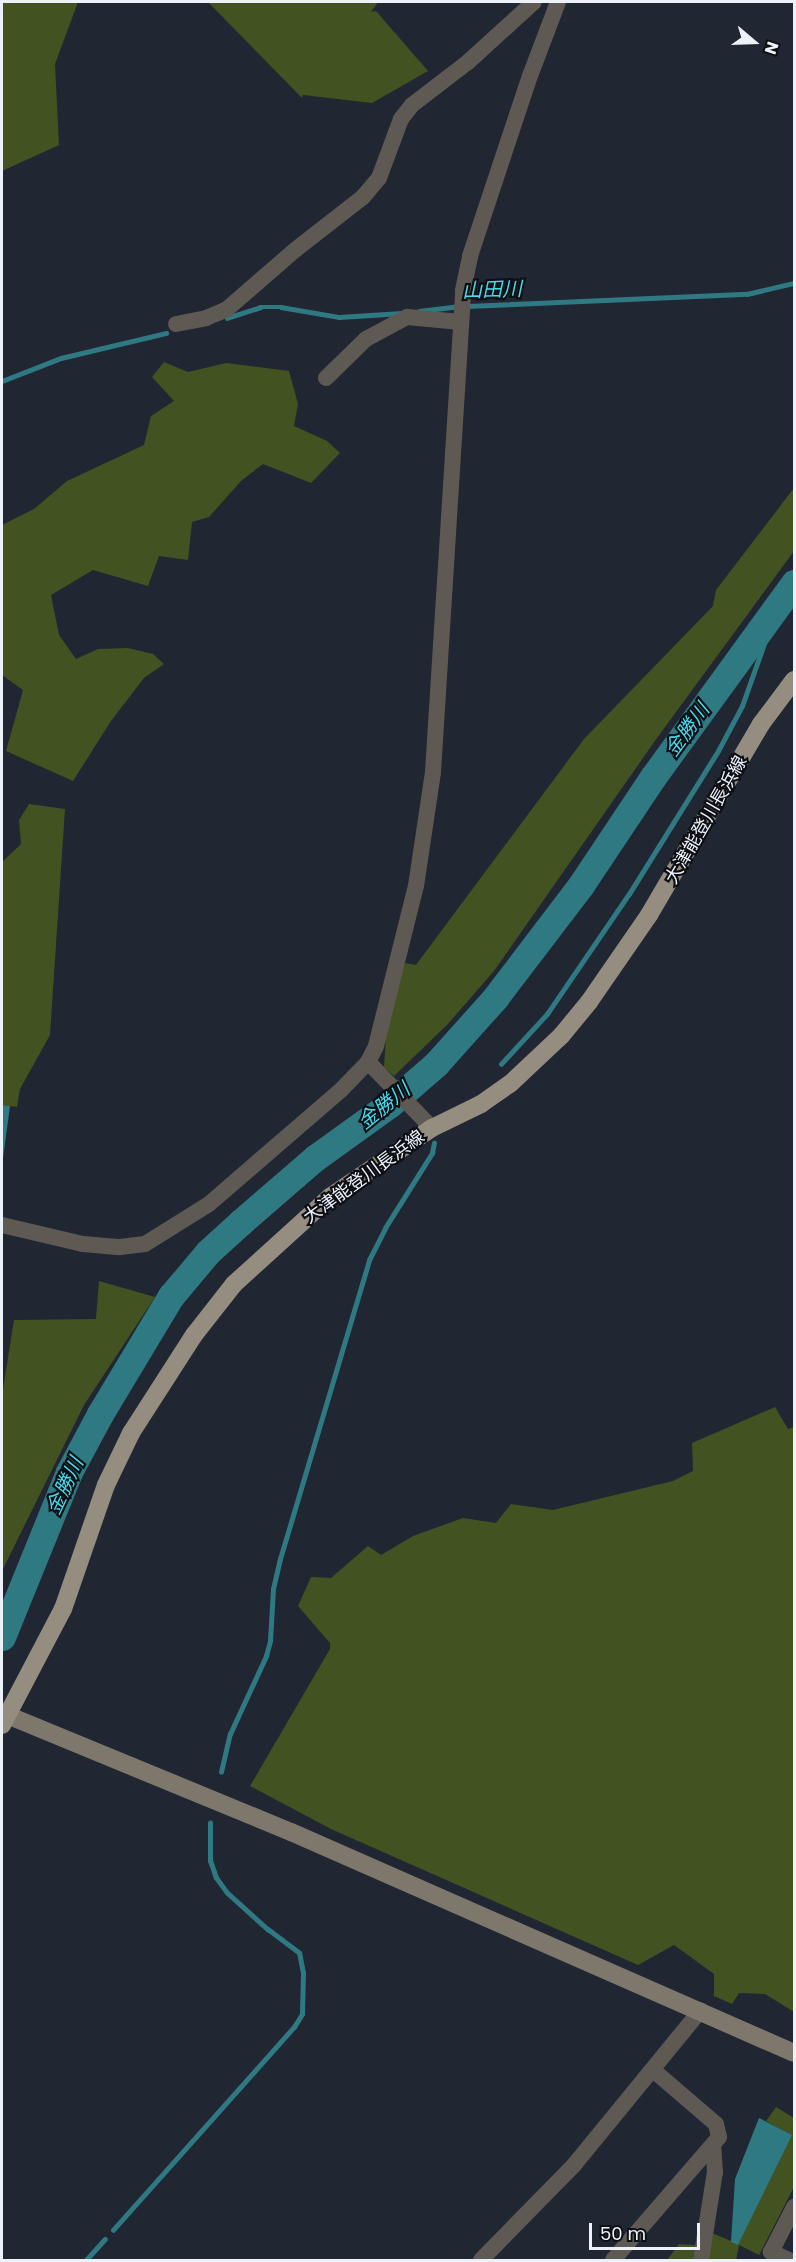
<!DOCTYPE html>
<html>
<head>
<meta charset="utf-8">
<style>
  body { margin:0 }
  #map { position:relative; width:796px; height:2262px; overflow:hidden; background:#212633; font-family:Poppins,"Noto Sans JP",sans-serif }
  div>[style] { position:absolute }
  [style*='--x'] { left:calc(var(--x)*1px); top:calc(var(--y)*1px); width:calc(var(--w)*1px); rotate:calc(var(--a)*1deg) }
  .green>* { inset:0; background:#425220 }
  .water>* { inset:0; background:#2f7a82 }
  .stream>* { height:4.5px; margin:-2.25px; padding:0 2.25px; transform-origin:2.25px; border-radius:2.25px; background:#2f7a82 }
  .river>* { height:27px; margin:-13.5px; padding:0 13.5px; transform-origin:13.5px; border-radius:13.5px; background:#2f7a82 }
  .street>* { height:16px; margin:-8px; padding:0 8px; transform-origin:8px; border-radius:8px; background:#5e5a53 }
  .secondary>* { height:18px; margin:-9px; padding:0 9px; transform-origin:9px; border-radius:9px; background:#7d776c }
  .primary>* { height:18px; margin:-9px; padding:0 9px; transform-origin:9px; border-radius:9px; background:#958d7f }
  span { translate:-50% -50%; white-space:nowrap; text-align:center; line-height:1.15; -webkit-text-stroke:4.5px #0d0f15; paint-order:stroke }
  .street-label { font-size:18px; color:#edf1fa }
  .water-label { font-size:20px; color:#49dbea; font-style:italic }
  .frame { position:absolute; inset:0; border:3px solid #edf1fa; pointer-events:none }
  .north { position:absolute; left:724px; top:12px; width:60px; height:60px; -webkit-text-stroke:4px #0d0f15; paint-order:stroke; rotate:109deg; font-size:16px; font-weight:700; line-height:24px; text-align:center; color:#edf1fa }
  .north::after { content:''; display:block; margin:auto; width:21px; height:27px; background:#edf1fa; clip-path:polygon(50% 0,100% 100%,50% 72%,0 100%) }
  .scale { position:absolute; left:589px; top:2223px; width:111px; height:27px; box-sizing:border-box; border:3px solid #edf1fa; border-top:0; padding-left:8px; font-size:18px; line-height:21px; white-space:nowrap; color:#edf1fa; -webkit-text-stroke:4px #0d0f15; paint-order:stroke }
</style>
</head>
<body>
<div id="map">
  <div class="green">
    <i style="clip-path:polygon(2px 2px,78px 2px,55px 64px,59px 145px,2px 171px)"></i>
    <i style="clip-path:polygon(208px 2px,378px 2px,371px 12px,376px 11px,428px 71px,372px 103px,303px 95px,302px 98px)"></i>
    <i style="clip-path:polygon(164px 362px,188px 372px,226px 363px,289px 371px,298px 404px,294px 426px,327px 441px,340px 453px,311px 483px,263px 464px,241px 481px,209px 517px,192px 522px,188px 560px,159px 556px,148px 586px,93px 570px,51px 595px,59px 635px,76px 659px,98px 649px,128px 648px,153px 654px,164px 664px,144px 678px,111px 721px,73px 781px,6px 751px,23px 690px,2px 675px,2px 525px,34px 509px,67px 481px,144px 445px,151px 416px,174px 401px,152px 377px)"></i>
    <i style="clip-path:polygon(794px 488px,794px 551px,657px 738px,494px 971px,447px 1025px,394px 1076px,384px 1067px,387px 1019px,405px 963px,416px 965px,584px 739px,713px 606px,716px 590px)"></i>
    <i style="clip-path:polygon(29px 804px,65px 809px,50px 1035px,20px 1089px,17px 1107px,2px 1105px,2px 862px,21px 844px,19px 820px)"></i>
    <i style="clip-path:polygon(99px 1281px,155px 1297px,84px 1405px,2px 1571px,2px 1395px,14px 1320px,96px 1319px)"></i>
    <i style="clip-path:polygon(775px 1407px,788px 1429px,794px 1427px,794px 2012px,765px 1994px,739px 1993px,732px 2004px,714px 1996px,714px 1974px,674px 1945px,638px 1965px,331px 1829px,250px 1786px,330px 1649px,330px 1643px,298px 1606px,311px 1577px,331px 1578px,368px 1546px,381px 1555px,413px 1536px,463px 1518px,496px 1523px,511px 1504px,553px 1510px,673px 1481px,693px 1471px,692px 1443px)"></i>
    <i style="clip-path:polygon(776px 2107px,794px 2118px,794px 2187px,759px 2255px,739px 2245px,736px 2260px,708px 2260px,712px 2233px,738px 2244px,791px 2135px,766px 2121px)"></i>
    <i style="clip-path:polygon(679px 2244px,695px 2245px,693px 2260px,667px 2260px)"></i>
  </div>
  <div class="water">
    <i style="clip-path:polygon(2px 1105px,10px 1106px,2px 1166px)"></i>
    <i style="clip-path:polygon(759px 2118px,792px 2135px,738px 2245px,731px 2242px,735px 2179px)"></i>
  </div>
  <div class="stream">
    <i style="--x:467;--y:306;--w:280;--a:-2.5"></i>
    <i style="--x:747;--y:294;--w:48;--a:-13.2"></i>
    <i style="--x:419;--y:311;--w:39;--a:-7"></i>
    <i style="--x:227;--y:318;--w:35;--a:-18"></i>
    <i style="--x:260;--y:307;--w:21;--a:0"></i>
    <i style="--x:281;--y:307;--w:59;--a:9.8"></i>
    <i style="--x:339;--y:317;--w:63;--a:-3.6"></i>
    <i style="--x:2;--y:381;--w:63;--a:-21.3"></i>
    <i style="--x:61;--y:358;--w:108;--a:-13.4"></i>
    <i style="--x:501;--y:1064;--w:68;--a:-47.4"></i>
    <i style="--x:547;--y:1014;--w:145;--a:-55.7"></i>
    <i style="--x:629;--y:894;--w:168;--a:-58.1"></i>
    <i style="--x:718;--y:751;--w:51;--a:-61.9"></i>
    <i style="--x:742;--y:706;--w:102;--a:-70.5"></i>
    <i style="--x:221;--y:1772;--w:39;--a:-77"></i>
    <i style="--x:230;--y:1734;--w:86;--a:-65.2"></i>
    <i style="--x:266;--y:1656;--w:16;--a:-75"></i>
    <i style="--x:270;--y:1641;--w:52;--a:-86.7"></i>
    <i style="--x:273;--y:1589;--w:31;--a:-77"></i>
    <i style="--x:280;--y:1559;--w:312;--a:-73.4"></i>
    <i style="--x:369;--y:1260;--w:36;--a:-63"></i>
    <i style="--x:385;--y:1228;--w:89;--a:-57.9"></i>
    <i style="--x:432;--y:1153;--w:10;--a:-79"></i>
    <i style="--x:113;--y:2230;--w:272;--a:-48.3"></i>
    <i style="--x:294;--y:2027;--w:15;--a:-58"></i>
    <i style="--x:302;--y:2014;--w:41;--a:-88.6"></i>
    <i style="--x:303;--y:1973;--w:20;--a:-101"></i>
    <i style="--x:299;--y:1953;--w:39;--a:-143"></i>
    <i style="--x:268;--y:1930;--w:55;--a:-137.9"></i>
    <i style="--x:227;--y:1893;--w:19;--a:-126"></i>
    <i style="--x:216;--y:1878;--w:18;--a:-109"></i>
    <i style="--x:210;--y:1861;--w:38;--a:-90"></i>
    <i style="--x:86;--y:2260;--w:28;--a:-48"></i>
  </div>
  <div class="river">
    <i style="--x:2;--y:1637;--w:178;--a:-67.9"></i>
    <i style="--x:69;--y:1472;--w:66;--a:-61.9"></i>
    <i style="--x:100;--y:1414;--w:138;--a:-59"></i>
    <i style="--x:171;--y:1296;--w:57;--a:-49.9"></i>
    <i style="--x:208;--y:1252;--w:45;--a:-42.3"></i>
    <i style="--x:241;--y:1222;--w:98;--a:-40.9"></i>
    <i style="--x:315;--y:1158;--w:92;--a:-35.8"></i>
    <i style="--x:390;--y:1104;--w:61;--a:-41"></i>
    <i style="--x:436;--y:1064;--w:89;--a:-48.2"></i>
    <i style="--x:495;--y:998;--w:142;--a:-52.7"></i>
    <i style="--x:581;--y:885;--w:130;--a:-56.3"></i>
    <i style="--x:653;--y:777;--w:240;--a:-54"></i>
  </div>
  <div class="street">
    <i style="--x:176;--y:324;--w:31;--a:-11"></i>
    <i style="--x:206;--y:318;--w:23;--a:-23"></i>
    <i style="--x:227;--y:309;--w:90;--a:-40.9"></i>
    <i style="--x:295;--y:250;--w:86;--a:-37.9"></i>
    <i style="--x:363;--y:197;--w:25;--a:-50"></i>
    <i style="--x:379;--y:178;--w:63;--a:-69.6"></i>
    <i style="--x:401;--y:119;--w:18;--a:-52"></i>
    <i style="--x:412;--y:105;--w:71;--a:-37.5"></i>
    <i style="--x:468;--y:62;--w:89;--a:-42.3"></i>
    <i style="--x:326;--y:378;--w:56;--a:-44.3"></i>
    <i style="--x:366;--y:339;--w:47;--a:-28.2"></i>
    <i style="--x:407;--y:317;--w:54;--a:5.3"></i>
    <i style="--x:432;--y:1128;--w:92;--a:-134.1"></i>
    <i style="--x:368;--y:1062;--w:18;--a:-63"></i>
    <i style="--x:376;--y:1046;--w:165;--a:-76"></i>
    <i style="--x:416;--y:886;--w:115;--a:-81.5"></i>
    <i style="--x:433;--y:772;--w:483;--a:-86.4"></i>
    <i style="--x:463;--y:290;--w:35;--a:-78"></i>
    <i style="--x:470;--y:256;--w:190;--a:-71.6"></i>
    <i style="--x:530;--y:76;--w:79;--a:-69.3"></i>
    <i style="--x:2;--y:1225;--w:83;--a:13.2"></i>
    <i style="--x:83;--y:1244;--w:37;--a:5"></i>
    <i style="--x:120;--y:1247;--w:25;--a:-7"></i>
    <i style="--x:145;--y:1244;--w:75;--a:-32"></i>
    <i style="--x:209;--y:1204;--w:174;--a:-40.8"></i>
    <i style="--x:341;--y:1090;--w:39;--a:-46"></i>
    <i style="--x:481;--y:2260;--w:133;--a:-45.6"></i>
    <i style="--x:574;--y:2165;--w:200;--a:-50.7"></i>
    <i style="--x:613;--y:2260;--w:162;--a:-49.2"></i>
    <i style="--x:719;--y:2137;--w:13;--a:-103"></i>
    <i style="--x:716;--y:2124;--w:83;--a:-139.4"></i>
    <i style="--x:701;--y:2260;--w:89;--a:-81"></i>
    <i style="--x:715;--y:2172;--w:26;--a:-94"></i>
    <i style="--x:789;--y:2260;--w:20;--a:-156"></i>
    <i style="--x:771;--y:2252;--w:51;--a:-62.9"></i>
  </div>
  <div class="secondary">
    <i style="--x:7;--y:1715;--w:307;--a:22.4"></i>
    <i style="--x:291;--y:1832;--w:549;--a:23.72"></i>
  </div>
  <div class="primary">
    <i style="--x:2;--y:1725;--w:131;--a:-62.3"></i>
    <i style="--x:63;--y:1609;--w:131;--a:-70.9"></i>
    <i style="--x:106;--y:1485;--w:58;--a:-64.3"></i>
    <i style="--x:131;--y:1433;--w:117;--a:-57.3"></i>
    <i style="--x:194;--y:1335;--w:65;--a:-51.9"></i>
    <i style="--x:234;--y:1284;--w:130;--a:-42.2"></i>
    <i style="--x:330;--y:1197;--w:123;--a:-34.1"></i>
    <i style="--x:432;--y:1128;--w:55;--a:-26.1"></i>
    <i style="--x:481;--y:1104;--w:35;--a:-35"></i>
    <i style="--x:510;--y:1084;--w:70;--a:-43.3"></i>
    <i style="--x:561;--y:1036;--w:44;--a:-50.5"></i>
    <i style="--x:589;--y:1002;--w:106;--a:-55.4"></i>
    <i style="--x:649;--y:915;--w:221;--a:-59.6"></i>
    <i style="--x:761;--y:724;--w:55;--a:-53.1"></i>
  </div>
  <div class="street-label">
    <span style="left:706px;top:820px;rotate:-60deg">大津能登川長浜線</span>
    <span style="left:364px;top:1177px;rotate:-36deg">大津能登川長浜線</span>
  </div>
  <div class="water-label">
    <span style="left:492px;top:290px;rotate:-2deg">山田川</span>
    <span style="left:687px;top:730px;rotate:-54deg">金勝川</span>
    <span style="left:384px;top:1106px;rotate:-39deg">金勝川</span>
    <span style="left:65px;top:1486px;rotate:-65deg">金勝川</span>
  </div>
  <div class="frame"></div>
  <div class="north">N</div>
  <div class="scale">50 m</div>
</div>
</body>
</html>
